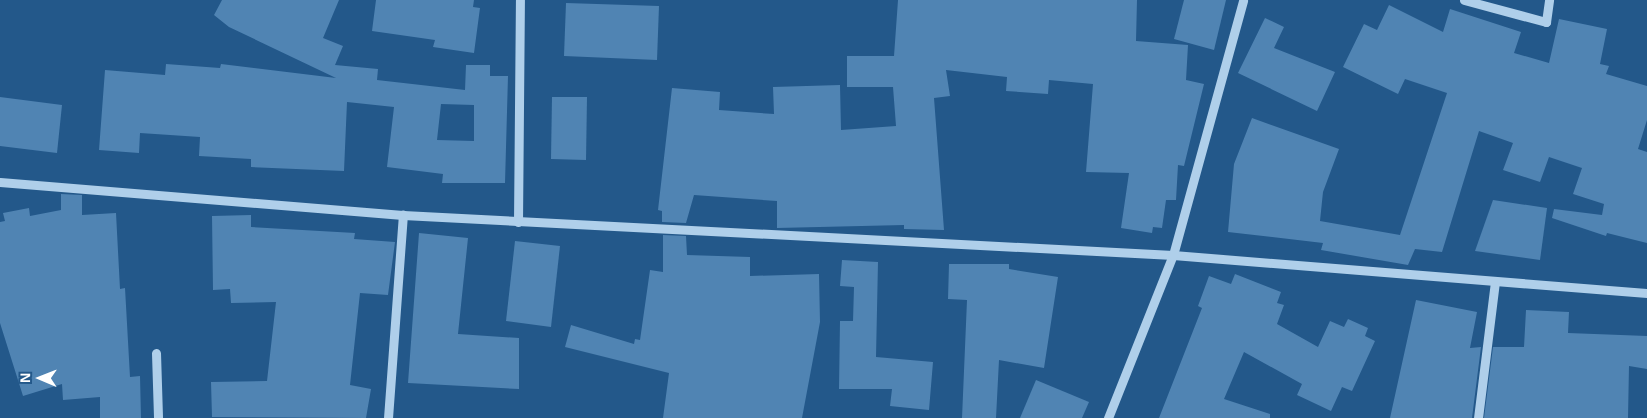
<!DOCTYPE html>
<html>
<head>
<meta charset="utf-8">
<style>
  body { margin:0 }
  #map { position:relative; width:1647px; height:418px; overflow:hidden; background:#23588a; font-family:Arial,sans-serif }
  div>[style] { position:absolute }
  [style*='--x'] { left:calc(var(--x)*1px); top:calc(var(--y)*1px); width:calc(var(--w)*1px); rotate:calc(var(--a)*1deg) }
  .building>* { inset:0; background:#5084b3 }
  .minor>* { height:9px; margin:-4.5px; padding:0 4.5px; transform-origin:4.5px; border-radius:4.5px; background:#afcfea }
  span { translate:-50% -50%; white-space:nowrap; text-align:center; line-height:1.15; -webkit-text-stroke:4px #23588a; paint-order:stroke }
  .north { position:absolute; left:15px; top:353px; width:50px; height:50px; -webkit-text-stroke:4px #23588a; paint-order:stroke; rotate:271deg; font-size:14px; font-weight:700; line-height:20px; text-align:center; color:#fff }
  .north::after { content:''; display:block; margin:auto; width:18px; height:22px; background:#fff; clip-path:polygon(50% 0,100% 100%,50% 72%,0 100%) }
</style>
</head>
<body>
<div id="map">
  <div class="building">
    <i style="clip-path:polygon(evenodd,222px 0,339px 0,323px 38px,343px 46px,335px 65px,378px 69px,377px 80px,465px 90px,466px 65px,490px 65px,490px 76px,508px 76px,505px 183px,442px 183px,443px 174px,387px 167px,394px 107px,347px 102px,344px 171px,251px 167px,251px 159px,199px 156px,200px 137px,140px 133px,139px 153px,99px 150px,105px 70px,165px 75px,166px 64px,220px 68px,221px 64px,336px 78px,229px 27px,214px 15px,222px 0,441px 104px,474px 105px,474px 141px,437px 140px,441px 104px)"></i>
    <i style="clip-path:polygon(376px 0,474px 0,473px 7px,480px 8px,474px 53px,433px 47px,435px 40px,372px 31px)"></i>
    <i style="clip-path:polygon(898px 0,1137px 0,1136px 41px,1188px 45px,1186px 80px,1204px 84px,1184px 166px,1178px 165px,1176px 200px,1166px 200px,1162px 228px,1153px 227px,1152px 233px,1121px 228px,1129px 173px,1086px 172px,1093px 84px,1049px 80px,1048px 94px,1006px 91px,1007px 77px,946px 70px,950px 96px,934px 98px,944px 230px,904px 229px,904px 225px,777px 228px,777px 201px,694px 195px,686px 223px,662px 222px,662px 211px,658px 210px,672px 88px,720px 92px,719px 110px,774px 114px,773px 87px,840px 85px,841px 130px,896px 126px,893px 87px,847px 87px,847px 56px,894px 56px)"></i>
    <i style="clip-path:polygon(1184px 0,1226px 0,1214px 50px,1174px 39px)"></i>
    <i style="clip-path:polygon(566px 3px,659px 6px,657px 60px,564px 56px)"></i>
    <i style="clip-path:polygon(1389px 5px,1443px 32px,1450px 9px,1521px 32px,1514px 53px,1549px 63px,1559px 19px,1607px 29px,1600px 64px,1609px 66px,1606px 74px,1647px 86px,1647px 120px,1638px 149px,1647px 152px,1647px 243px,1607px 233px,1606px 236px,1552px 218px,1554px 209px,1602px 215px,1604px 204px,1573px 194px,1582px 168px,1549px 157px,1540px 182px,1503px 170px,1513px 143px,1479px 131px,1442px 252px,1415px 249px,1408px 265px,1321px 250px,1323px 243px,1228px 232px,1234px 164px,1252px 118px,1339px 149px,1323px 192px,1320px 221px,1400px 235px,1447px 93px,1405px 79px,1398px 94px,1343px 67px,1364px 24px,1377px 30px)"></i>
    <i style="clip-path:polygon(1265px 18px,1284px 27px,1274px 48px,1335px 72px,1317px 111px,1238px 73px)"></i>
    <i style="clip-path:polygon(0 97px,62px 105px,57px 153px,0 146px)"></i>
    <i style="clip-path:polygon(552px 97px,587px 97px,586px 160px,551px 159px)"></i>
    <i style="clip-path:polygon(61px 194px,82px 195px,82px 215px,116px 213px,120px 289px,125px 288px,130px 377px,140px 376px,141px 418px,100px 418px,100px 397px,63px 400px,62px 384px,23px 396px,0 323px,0 222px,5px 221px,3px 213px,29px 208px,30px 216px,61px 210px)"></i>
    <i style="clip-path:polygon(1493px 200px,1547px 208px,1540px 260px,1475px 251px)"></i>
    <i style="clip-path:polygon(251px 215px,251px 227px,355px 233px,354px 239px,395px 242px,388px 295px,360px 293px,350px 385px,371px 389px,366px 418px,212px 417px,211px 382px,267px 381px,276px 302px,231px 303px,230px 289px,213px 290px,212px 216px)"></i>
    <i style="clip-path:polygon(419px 233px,468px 238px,458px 334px,519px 338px,519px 389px,408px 383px)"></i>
    <i style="clip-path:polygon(663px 235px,686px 236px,687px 255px,750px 257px,750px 276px,819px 274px,820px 322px,802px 418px,663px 418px,669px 373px,565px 347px,571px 325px,634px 344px,635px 339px,640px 340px,650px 270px,663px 272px)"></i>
    <i style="clip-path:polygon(515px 241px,560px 246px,551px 327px,506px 321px)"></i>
    <i style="clip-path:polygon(842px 260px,878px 262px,876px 357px,933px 362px,929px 410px,890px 406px,892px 389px,839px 389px,840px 321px,853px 321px,854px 287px,840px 286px)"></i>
    <i style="clip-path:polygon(949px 264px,1009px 264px,1009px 269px,1058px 277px,1044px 368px,999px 360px,996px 418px,962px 418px,967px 300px,948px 299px)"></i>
    <i style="clip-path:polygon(1235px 274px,1281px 292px,1277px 303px,1284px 305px,1277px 324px,1318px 347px,1330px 321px,1344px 327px,1348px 319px,1368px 328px,1365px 336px,1375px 341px,1352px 391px,1342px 387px,1331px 411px,1297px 395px,1302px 384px,1244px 352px,1224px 399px,1270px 414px,1270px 418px,1159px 418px,1202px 308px,1198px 306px,1209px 276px,1231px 284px)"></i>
    <i style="clip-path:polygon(1416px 300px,1477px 312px,1470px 348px,1481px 347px,1472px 418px,1390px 418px)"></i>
    <i style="clip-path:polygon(1526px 310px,1569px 312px,1568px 333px,1647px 336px,1647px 369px,1629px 366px,1628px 418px,1484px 418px,1493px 347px,1524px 347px)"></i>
    <i style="clip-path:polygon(1036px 380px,1089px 402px,1082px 418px,1020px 418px)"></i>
  </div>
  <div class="minor">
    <i style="--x:1464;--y:0;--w:85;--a:15"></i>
    <i style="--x:1546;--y:22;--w:22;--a:-82"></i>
    <i style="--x:0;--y:182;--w:404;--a:4.7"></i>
    <i style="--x:403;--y:215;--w:771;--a:2.97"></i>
    <i style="--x:1173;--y:255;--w:476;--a:4.6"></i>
    <i style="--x:518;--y:222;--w:222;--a:-89.5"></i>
    <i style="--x:156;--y:353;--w:65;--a:88.2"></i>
    <i style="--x:388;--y:418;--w:204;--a:-85.8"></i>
    <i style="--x:1108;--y:418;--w:175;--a:-68.3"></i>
    <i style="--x:1173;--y:255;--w:264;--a:-74.6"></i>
    <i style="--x:1478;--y:418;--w:137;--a:-82.9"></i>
  </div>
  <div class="north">N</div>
</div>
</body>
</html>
